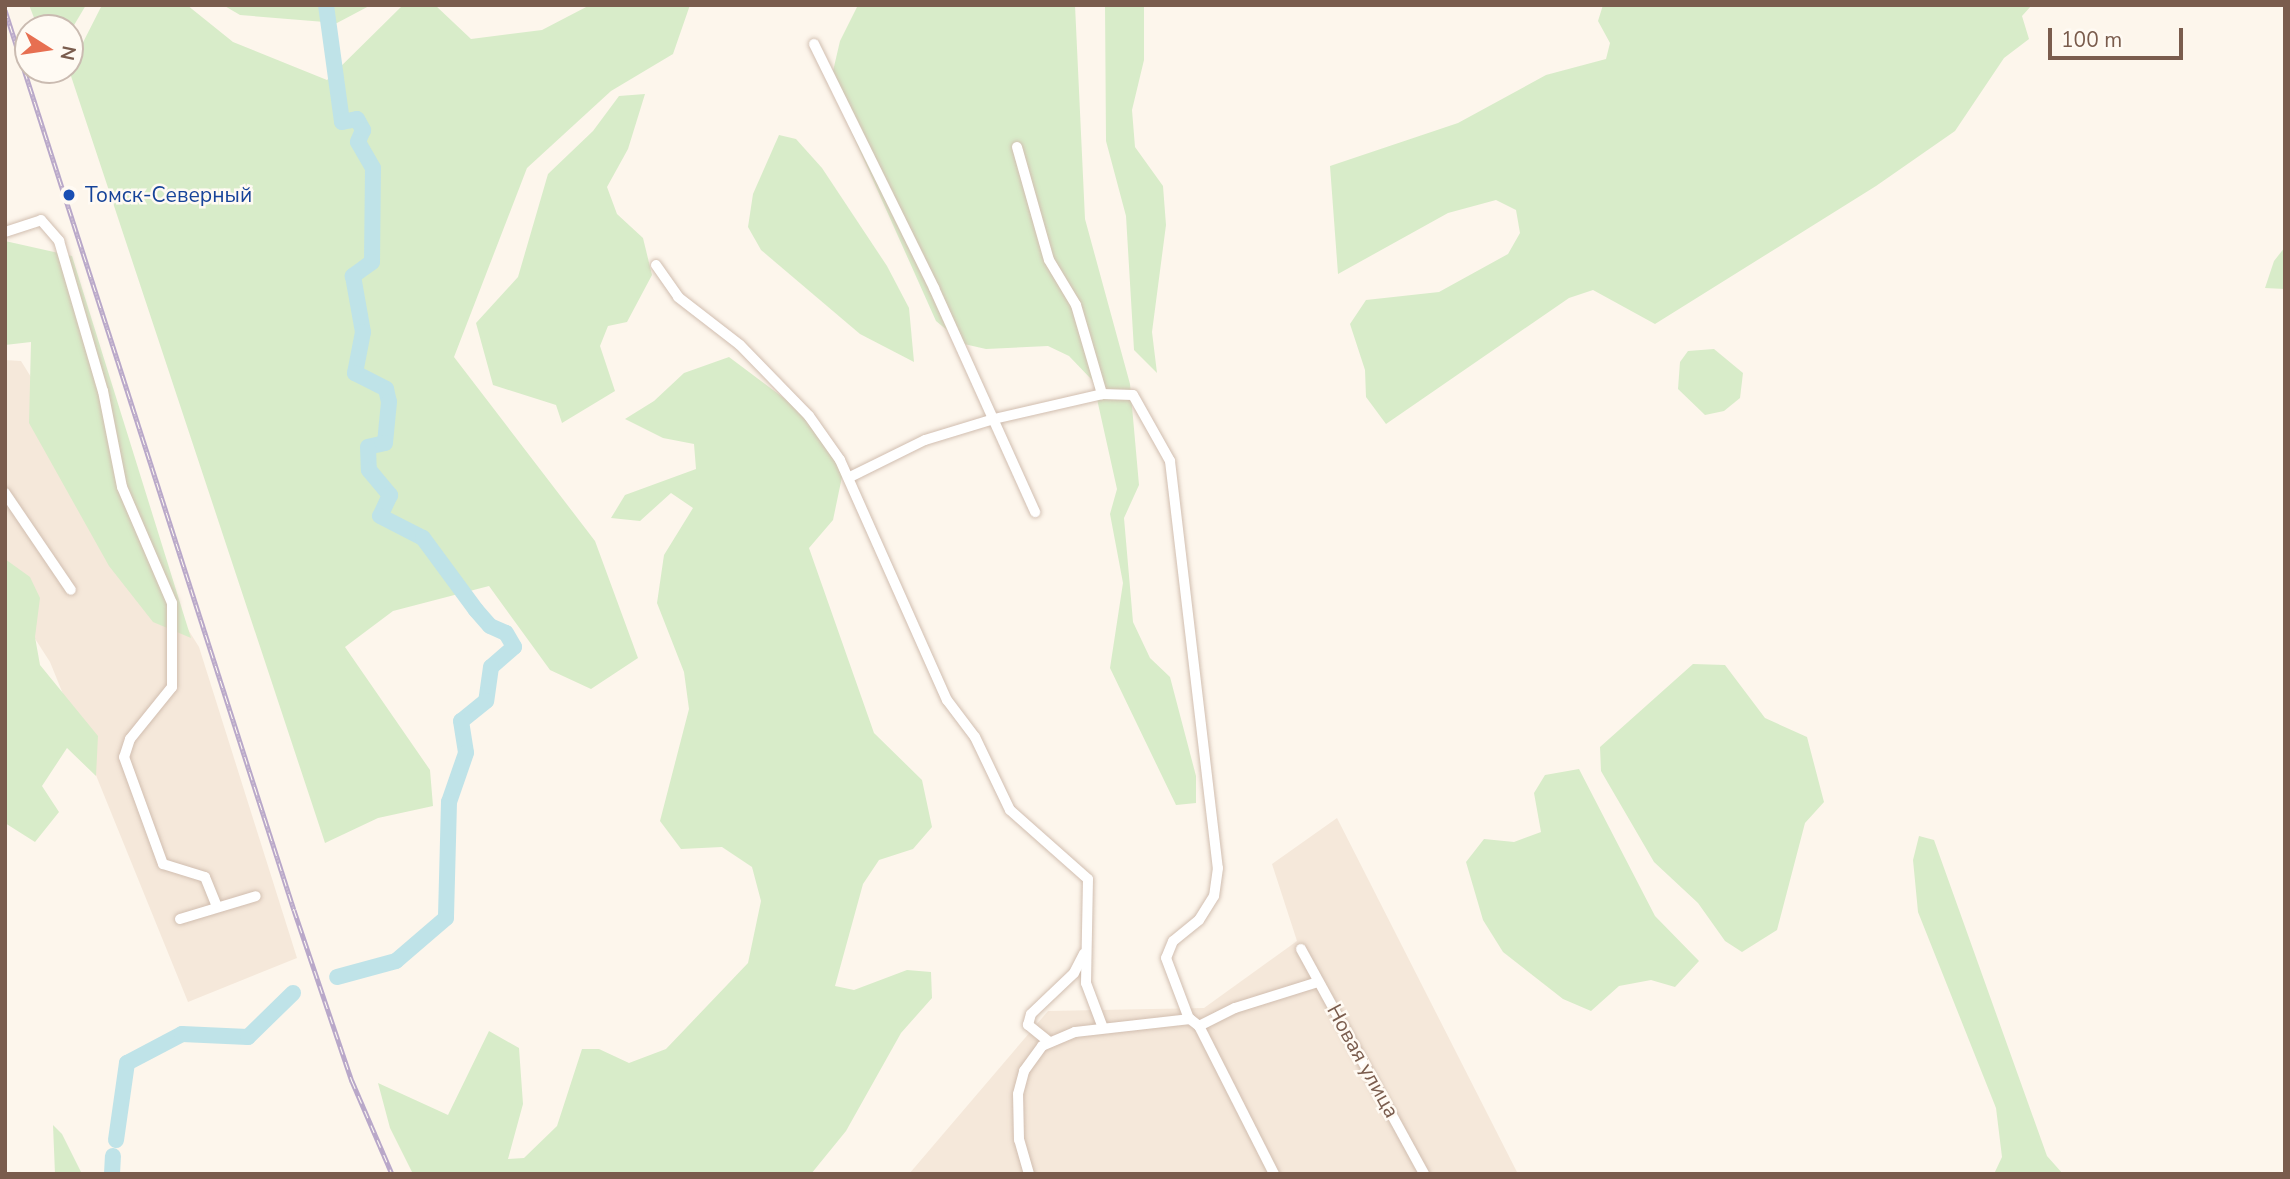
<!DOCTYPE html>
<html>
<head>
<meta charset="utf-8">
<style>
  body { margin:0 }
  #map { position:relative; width:2290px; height:1179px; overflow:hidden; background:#fdf6ec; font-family:"Nunito Sans",sans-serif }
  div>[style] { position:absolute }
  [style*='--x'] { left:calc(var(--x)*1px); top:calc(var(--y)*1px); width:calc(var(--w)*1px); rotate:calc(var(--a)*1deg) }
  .residential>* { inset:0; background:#f5e8da }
  .green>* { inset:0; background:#d8ecc9 }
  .river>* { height:16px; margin:-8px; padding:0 8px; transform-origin:8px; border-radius:8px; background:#bfe3e8 }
  .roads { filter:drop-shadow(0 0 2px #d1beb0) drop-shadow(0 0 2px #d1beb0) }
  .minor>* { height:10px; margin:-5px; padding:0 5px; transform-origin:5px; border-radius:5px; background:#fff }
  .rail>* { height:5px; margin-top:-2.5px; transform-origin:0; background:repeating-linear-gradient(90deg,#fffaf3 0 8px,#b9a8c9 0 16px); box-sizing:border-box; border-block:2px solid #b9a8c9 }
  .dots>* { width:19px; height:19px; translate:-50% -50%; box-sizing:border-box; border:4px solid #fffaf3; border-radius:50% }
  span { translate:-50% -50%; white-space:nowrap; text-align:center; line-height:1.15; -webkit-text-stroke:5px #fffaf3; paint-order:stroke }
  .transit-label { font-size:21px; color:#164399 }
  .left { translate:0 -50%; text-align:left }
  .street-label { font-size:21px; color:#7a5c4d }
  .frame { position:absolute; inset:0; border:7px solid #7a5c4d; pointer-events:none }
  .north { position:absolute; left:14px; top:14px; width:70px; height:70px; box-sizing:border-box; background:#fffaf3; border:2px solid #cabbb1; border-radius:50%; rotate:102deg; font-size:19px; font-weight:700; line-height:28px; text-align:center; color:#7a5c4d }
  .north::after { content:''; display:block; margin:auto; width:24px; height:32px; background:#e76f51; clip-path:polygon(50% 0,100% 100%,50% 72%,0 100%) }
  .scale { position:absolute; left:2048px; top:28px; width:135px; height:32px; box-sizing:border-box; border:4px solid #7a5c4d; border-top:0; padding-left:9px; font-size:21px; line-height:24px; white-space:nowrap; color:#7a5c4d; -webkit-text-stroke:5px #fffaf3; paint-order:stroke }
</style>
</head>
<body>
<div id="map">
  <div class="residential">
    <i style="clip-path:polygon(5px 360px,21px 361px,199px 647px,297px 958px,188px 1002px,50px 662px,5px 592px)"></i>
    <i style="clip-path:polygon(1337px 818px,1518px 1174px,909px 1174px,1048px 1011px,1204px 1008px,1297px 941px,1272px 864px)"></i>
  </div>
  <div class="green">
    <i style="clip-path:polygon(29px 5px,86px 5px,70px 32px,38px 28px)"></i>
    <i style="clip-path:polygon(102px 5px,187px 5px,233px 42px,327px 80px,403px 5px,435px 5px,471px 39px,542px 30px,590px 5px,690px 5px,673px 54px,611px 91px,527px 168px,454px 357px,595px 541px,638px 658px,591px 689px,550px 670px,489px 586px,393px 611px,345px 647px,430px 770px,433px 806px,378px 818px,325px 843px,69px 70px)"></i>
    <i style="clip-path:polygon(223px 5px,371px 5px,337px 23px,240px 15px)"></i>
    <i style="clip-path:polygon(858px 5px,1075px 5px,1085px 219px,1130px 384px,1139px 485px,1124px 518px,1133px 622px,1150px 658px,1170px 677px,1196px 776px,1196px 803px,1176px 805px,1110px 668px,1123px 583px,1110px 514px,1117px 489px,1093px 381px,1069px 356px,1048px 346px,986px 349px,964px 344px,936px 321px,830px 84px,840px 41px)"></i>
    <i style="clip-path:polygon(1105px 5px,1144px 5px,1144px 60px,1132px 110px,1135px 147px,1163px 186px,1166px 225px,1152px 332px,1157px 373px,1134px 350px,1126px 216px,1106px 141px)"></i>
    <i style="clip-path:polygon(1603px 5px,2032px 5px,2022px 16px,2029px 39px,2004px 58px,1955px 131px,1876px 186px,1655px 324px,1593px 290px,1569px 298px,1386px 424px,1366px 397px,1365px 370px,1350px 324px,1366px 300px,1439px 292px,1508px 254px,1520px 233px,1516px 210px,1496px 200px,1448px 213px,1338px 274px,1330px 166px,1458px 123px,1546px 75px,1606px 59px,1610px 43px,1598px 21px)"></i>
    <i style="clip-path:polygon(645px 94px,628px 149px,607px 187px,617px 214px,643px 238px,652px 275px,627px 322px,608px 326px,600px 346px,615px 391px,562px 423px,556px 405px,493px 385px,476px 323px,518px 277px,548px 174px,593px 131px,619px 96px)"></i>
    <i style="clip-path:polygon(779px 135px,796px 139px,822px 168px,887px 266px,909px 308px,914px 362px,860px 334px,761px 250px,748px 227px,753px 194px)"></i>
    <i style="clip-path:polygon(5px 241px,72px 256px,191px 638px,153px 622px,109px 566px,29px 423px,31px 342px,5px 345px)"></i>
    <i style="clip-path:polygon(2285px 247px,2285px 289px,2265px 288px,2274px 261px)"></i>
    <i style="clip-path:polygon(1714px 349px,1743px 373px,1740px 398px,1724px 411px,1705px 415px,1678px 389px,1680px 362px,1688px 351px)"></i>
    <i style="clip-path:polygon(729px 357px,824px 428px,843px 472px,833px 520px,809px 548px,874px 733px,922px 780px,932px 827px,913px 849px,879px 860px,863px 884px,835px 986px,854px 990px,907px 970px,931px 972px,932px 998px,901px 1033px,846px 1131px,811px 1174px,413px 1174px,390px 1128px,378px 1083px,448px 1115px,489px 1031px,519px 1048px,523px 1104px,508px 1159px,524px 1158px,557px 1126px,582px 1049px,599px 1049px,629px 1063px,666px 1049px,748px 963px,761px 901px,752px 867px,722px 847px,681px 849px,660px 821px,689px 709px,684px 672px,657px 603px,664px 555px,693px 508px,671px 493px,640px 521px,611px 518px,625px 495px,696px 469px,694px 444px,663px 438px,625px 419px,654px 401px,684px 373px)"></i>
    <i style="clip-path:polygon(5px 559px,30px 577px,40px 598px,35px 637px,40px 665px,98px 736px,96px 776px,67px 748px,42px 786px,59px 812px,35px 842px,5px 823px)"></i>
    <i style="clip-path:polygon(1693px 664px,1725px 665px,1765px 718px,1807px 737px,1824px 802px,1805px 823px,1777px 930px,1742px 952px,1725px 941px,1698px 903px,1654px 862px,1601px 771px,1600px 747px)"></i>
    <i style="clip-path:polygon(1579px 769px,1655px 916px,1699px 961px,1675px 987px,1651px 980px,1619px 986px,1591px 1011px,1563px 999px,1503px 952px,1483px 920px,1466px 862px,1484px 839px,1514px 842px,1541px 832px,1534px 793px,1545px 775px)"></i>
    <i style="clip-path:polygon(1919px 836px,1934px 840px,2047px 1156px,2063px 1174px,1994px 1174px,2002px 1157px,1996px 1108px,1918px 912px,1913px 860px)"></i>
    <i style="clip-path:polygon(53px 1125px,62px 1134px,82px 1174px,55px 1174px)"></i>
  </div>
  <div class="river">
    <i style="--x:326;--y:5;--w:118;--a:82.2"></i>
    <i style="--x:342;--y:122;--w:15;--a:-11"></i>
    <i style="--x:357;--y:119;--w:13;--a:61"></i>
    <i style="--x:363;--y:130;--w:13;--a:113"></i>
    <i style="--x:358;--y:142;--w:30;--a:60"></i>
    <i style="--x:373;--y:168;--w:94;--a:90.6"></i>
    <i style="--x:372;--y:262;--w:24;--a:144"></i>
    <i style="--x:353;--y:276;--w:57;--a:79.9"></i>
    <i style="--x:363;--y:332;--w:42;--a:101"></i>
    <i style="--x:355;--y:373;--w:35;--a:27"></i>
    <i style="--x:386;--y:389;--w:13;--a:77"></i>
    <i style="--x:389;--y:402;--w:41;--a:95.6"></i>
    <i style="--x:385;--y:443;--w:17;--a:167"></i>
    <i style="--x:368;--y:447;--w:23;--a:88"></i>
    <i style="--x:369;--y:470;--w:33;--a:50"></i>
    <i style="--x:390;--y:495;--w:23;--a:115"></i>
    <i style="--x:380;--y:516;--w:48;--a:27.1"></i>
    <i style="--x:423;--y:538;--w:89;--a:53.6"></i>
    <i style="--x:476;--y:610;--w:21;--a:49"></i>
    <i style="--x:490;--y:626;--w:17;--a:24"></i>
    <i style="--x:506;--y:633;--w:16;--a:60"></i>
    <i style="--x:514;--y:647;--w:30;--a:139"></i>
    <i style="--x:491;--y:667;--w:34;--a:98"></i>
    <i style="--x:486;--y:701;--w:32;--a:141"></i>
    <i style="--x:461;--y:721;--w:32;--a:81"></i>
    <i style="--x:466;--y:753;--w:52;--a:109.1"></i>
    <i style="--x:449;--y:802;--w:116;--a:91.5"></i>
    <i style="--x:446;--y:918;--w:66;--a:139.3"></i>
    <i style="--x:396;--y:961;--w:61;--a:164.8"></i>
    <i style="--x:116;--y:1140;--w:78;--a:-81.9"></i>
    <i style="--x:127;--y:1063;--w:62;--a:-27.8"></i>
    <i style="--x:182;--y:1034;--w:66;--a:2.6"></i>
    <i style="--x:248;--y:1037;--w:63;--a:-44.4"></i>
    <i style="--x:112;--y:1174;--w:18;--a:-87"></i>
  </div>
  <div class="roads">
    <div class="minor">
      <i style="--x:814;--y:44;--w:272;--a:63.8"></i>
      <i style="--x:934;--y:288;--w:246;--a:65.7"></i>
      <i style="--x:1017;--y:147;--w:117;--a:74.2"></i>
      <i style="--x:1049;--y:260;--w:52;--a:59"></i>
      <i style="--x:1076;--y:305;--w:93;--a:73.7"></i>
      <i style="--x:5;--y:232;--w:38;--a:-18"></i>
      <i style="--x:41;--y:220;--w:28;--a:49"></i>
      <i style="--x:59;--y:241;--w:156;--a:73.7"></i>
      <i style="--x:103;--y:391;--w:98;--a:78.8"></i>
      <i style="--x:122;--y:487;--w:126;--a:66.7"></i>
      <i style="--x:172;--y:603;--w:84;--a:90"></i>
      <i style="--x:172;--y:687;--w:67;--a:128.9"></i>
      <i style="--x:130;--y:739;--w:19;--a:108"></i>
      <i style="--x:124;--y:757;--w:114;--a:70"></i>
      <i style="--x:163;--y:864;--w:44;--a:17.2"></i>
      <i style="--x:205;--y:877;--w:32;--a:68"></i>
      <i style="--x:656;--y:265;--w:39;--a:55"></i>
      <i style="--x:678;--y:297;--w:78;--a:37.7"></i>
      <i style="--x:740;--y:345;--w:99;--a:45.8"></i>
      <i style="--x:809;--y:416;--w:54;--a:54.8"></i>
      <i style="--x:840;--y:460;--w:263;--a:66"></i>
      <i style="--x:947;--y:700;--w:46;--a:52.9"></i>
      <i style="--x:975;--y:737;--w:81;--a:64.4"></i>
      <i style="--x:1010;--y:810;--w:104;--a:41.5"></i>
      <i style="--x:1088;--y:879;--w:104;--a:91.1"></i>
      <i style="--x:1086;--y:983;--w:48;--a:69.3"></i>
      <i style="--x:852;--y:476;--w:81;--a:-26.3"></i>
      <i style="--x:925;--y:440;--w:72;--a:-16.9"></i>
      <i style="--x:994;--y:419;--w:111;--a:-13"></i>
      <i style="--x:1102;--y:394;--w:31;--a:2"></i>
      <i style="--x:1133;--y:395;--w:76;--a:60.7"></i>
      <i style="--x:1170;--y:461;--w:410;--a:83.3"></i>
      <i style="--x:1218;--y:868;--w:28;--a:98"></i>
      <i style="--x:1214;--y:896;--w:28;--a:122"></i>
      <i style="--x:1199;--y:920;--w:33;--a:141"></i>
      <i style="--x:1173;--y:941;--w:18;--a:112"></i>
      <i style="--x:1166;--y:958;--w:65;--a:69.3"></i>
      <i style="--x:5;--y:493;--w:117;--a:55.8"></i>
      <i style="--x:180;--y:919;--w:79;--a:-16.8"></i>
      <i style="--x:1301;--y:949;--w:256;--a:61.3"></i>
      <i style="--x:1199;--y:1026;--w:40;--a:-26.6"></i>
      <i style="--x:1235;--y:1008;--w:87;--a:-17.4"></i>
      <i style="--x:1048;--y:1041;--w:26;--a:-141"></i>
      <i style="--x:1028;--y:1025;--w:11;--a:-75"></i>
      <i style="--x:1031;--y:1014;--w:59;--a:-43.6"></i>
      <i style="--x:1074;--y:973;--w:22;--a:-63"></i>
      <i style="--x:1029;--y:1174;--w:35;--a:-106"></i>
      <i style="--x:1019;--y:1140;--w:46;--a:-91.2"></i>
      <i style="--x:1018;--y:1094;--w:24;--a:-75"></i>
      <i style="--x:1024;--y:1071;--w:31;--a:-54"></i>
      <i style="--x:1042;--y:1046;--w:36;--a:-23"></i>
      <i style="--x:1075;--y:1032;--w:116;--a:-6.4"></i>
      <i style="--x:1190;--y:1019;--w:11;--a:38"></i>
      <i style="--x:1199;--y:1026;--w:166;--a:63.1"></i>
    </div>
  </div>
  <div class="rail">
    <i style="--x:5;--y:10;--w:945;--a:72.2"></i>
    <i style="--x:294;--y:910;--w:181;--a:71.3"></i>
    <i style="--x:352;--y:1081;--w:101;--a:66.7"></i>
  </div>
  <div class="dots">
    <i style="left:69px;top:195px;background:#1a4fb4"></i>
  </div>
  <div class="transit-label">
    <span class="left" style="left:85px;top:195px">Томск-Северный</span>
  </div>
  <div class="street-label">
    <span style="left:1363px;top:1061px;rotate:61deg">Новая улица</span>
  </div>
  <div class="frame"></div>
  <div class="north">N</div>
  <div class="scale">100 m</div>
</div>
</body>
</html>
